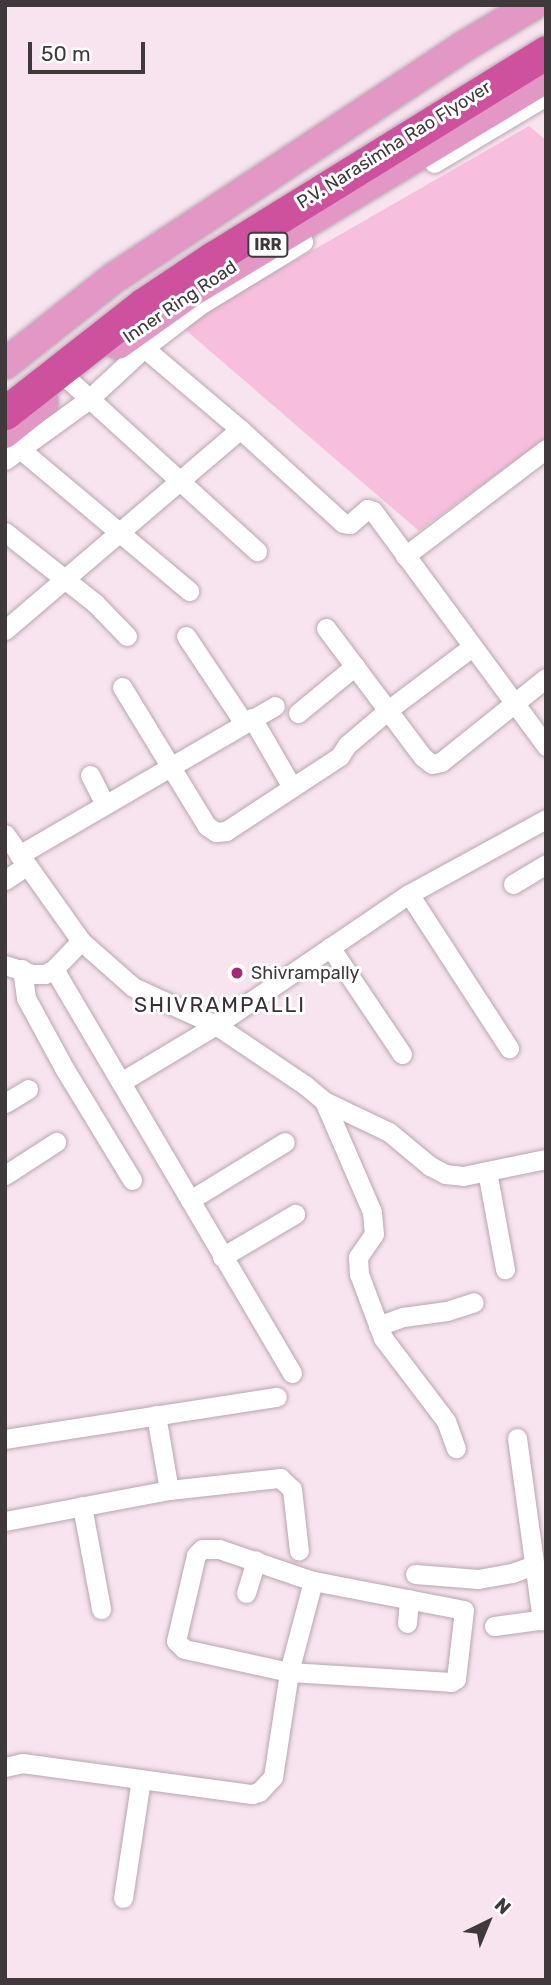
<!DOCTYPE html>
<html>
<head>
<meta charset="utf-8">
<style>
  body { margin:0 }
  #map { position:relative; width:551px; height:1985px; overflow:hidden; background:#f8e4ee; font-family:Rubik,sans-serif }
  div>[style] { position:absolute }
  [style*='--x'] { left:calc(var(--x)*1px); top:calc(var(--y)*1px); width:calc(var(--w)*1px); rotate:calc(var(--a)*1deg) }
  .green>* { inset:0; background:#f7bfdd }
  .roads { filter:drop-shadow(0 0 2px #b8a6b0) drop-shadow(0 0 2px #b8a6b0) }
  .minor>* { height:19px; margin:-9.5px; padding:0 9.5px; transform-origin:9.5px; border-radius:9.5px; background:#fff }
  .primary>* { height:30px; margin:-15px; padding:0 15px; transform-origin:15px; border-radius:15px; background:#e297c5 }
  .motorway>* { height:33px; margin:-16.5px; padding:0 16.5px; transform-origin:16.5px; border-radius:16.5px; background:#ce519e }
  .dots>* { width:19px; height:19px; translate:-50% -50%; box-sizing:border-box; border:4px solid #fff; border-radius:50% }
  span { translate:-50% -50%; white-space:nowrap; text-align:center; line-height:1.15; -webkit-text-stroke:6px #fff; paint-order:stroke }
  .shield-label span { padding:2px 5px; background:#fff; border:2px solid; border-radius:5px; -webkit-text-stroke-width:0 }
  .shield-label { font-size:16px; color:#40393c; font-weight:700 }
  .street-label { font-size:18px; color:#40393c }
  .poi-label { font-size:18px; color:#40393c }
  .left { translate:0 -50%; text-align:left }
  .quarter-label { font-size:21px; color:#3c2e36; letter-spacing:2px }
  .frame { position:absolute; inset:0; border:7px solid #40393c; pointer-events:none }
  .north { position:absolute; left:453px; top:1887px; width:70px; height:70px; -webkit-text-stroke:5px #fff; paint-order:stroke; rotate:43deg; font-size:19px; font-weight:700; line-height:28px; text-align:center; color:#40393c }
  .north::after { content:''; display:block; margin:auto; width:24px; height:32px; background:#40393c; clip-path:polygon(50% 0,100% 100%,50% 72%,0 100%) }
  .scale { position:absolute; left:28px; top:42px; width:117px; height:32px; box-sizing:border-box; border:4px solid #40393c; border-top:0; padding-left:9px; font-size:21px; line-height:24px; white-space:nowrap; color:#40393c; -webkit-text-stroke:5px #fff; paint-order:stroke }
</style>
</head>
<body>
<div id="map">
  <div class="green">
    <i style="clip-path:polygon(529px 126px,546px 140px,546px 438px,419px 531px,181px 326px)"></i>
  </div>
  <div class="roads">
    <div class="minor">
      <i style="--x:434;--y:163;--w:131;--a:-30.9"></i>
      <i style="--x:144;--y:348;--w:126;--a:40.2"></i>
      <i style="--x:240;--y:429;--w:139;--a:42.4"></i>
      <i style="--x:343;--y:523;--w:7;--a:8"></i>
      <i style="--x:350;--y:524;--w:23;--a:-41"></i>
      <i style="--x:367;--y:509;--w:6;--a:18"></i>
      <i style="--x:373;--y:511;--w:292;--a:53.6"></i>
      <i style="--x:70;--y:381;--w:253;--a:42.3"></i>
      <i style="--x:20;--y:449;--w:221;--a:40"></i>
      <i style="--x:5;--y:460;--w:102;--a:-35.9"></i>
      <i style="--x:88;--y:400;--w:76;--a:-42.9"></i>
      <i style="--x:144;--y:348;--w:71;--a:-37.5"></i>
      <i style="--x:200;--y:305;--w:121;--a:-31.5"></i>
      <i style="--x:5;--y:532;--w:115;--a:38.3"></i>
      <i style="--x:95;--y:603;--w:46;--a:45.9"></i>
      <i style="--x:405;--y:556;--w:177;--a:-37.2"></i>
      <i style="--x:326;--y:628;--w:161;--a:53.1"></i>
      <i style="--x:423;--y:757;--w:11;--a:38"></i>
      <i style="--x:432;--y:764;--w:9;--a:-13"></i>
      <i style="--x:441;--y:762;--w:134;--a:-38.7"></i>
      <i style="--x:5;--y:630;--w:309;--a:-40.5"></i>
      <i style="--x:186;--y:636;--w:105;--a:56.3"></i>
      <i style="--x:122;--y:687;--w:163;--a:58.6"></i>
      <i style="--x:207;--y:826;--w:11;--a:34"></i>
      <i style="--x:216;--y:832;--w:10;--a:-6"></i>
      <i style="--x:226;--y:831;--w:136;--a:-33.3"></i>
      <i style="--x:340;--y:756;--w:13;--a:-58"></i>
      <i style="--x:347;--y:745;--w:54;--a:-40.5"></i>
      <i style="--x:388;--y:710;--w:105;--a:-36.9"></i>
      <i style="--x:298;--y:713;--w:74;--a:-39.5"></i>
      <i style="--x:252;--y:718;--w:80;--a:59.9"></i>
      <i style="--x:90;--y:775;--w:30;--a:63"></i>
      <i style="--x:5;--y:834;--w:131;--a:54.6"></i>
      <i style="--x:81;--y:941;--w:69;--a:41.5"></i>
      <i style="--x:133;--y:987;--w:91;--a:24.6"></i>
      <i style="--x:216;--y:1025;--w:107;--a:34"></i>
      <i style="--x:305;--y:1085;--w:25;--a:40"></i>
      <i style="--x:324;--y:1101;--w:72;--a:25.5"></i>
      <i style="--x:389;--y:1132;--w:53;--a:39.7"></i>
      <i style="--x:430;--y:1166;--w:17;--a:28"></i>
      <i style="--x:445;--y:1174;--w:18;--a:6"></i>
      <i style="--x:463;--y:1176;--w:85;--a:-11.6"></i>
      <i style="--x:19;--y:855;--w:296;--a:-30.2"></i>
      <i style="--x:5;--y:880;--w:25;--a:-34"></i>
      <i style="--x:513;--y:884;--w:39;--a:-31"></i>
      <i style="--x:409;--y:894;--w:184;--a:57"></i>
      <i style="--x:330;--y:947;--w:129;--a:56.1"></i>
      <i style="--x:5;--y:965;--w:29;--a:18"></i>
      <i style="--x:33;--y:974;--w:12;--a:0"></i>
      <i style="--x:45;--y:974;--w:10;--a:-29"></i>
      <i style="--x:54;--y:969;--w:39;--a:-46"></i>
      <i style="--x:22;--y:969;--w:29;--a:82"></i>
      <i style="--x:26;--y:998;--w:80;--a:61.5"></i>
      <i style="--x:64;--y:1068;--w:131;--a:58.7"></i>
      <i style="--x:54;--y:969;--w:469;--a:59.5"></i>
      <i style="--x:121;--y:1082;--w:111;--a:-31"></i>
      <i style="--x:216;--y:1025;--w:233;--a:-34.2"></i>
      <i style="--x:409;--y:894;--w:156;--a:-28.7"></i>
      <i style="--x:324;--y:1101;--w:121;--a:66.6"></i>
      <i style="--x:372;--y:1212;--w:22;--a:85"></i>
      <i style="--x:374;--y:1234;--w:28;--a:125"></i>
      <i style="--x:358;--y:1257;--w:17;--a:87"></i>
      <i style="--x:359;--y:1274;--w:68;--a:69.4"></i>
      <i style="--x:383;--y:1338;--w:104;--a:52.8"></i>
      <i style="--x:446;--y:1421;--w:29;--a:70"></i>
      <i style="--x:5;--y:1103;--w:27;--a:-31"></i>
      <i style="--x:487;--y:1171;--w:100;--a:79.6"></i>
      <i style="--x:5;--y:1175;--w:61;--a:-32.9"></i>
      <i style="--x:190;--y:1200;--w:111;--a:-31.4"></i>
      <i style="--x:222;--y:1257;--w:85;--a:-30.5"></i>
      <i style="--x:378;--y:1326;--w:27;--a:-20"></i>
      <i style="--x:403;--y:1317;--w:44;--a:-7.8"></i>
      <i style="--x:447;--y:1311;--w:28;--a:-18"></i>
      <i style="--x:156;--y:1415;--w:76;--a:80.2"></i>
      <i style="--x:517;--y:1438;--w:184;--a:82.2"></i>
      <i style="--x:5;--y:1439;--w:275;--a:-8.8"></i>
      <i style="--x:82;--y:1506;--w:105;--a:79.5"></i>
      <i style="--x:5;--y:1521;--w:167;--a:-10.7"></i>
      <i style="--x:169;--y:1490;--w:112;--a:-6.2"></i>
      <i style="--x:280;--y:1478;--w:16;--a:43"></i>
      <i style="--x:292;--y:1489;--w:62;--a:83.6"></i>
      <i style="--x:415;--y:1574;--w:63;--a:4.5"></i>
      <i style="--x:478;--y:1579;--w:35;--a:-10"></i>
      <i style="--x:512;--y:1573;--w:23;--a:-20"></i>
      <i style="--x:246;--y:1593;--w:34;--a:-73"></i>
      <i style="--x:407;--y:1623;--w:24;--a:-85"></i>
      <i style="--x:494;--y:1626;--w:52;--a:-7.7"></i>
      <i style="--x:5;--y:1767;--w:17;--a:-13"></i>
      <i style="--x:22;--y:1763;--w:232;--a:7.7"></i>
      <i style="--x:252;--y:1794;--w:7;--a:-16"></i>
      <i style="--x:259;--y:1792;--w:21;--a:-47"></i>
      <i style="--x:273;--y:1777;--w:106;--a:-81.3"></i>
      <i style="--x:289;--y:1672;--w:162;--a:3.5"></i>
      <i style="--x:451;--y:1682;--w:6;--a:-31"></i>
      <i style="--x:456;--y:1679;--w:69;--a:-83.4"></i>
      <i style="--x:464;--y:1610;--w:154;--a:-169.1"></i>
      <i style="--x:313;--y:1581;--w:94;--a:104.8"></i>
      <i style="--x:289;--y:1672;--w:107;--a:-167.6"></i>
      <i style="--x:184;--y:1649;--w:11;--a:-135"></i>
      <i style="--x:176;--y:1641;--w:88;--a:-76.9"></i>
      <i style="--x:196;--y:1555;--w:8;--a:-45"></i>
      <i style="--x:202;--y:1549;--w:17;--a:0"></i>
      <i style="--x:219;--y:1549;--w:99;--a:18.8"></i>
      <i style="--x:123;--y:1898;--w:120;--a:-81.4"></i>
    </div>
    <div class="primary">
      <i style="--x:118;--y:344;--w:90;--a:-35.5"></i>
      <i style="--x:191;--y:292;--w:415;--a:-31.1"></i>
      <i style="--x:5;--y:364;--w:139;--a:-38.3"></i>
      <i style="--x:114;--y:278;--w:419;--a:-33.5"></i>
      <i style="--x:463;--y:47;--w:82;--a:-31"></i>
      <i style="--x:5;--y:433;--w:49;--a:-39.2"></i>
    </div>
    <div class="motorway">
      <i style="--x:5;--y:413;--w:177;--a:-38.1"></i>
      <i style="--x:144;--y:304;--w:83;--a:-33.7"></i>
      <i style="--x:213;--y:258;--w:392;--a:-31.7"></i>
    </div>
  </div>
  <div class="dots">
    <i style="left:237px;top:973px;background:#a32678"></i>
  </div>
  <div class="shield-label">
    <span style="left:268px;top:245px">IRR</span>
  </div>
  <div class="street-label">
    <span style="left:394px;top:145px;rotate:-32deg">P.V. Narasimha Rao Flyover</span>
    <span style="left:180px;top:302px;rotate:-34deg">Inner Ring Road</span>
  </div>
  <div class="poi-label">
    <span class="left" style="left:251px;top:973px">Shivrampally</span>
  </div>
  <div class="quarter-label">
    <span style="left:220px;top:1005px">SHIVRAMPALLI</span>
  </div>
  <div class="frame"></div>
  <div class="north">N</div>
  <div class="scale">50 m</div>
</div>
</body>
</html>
